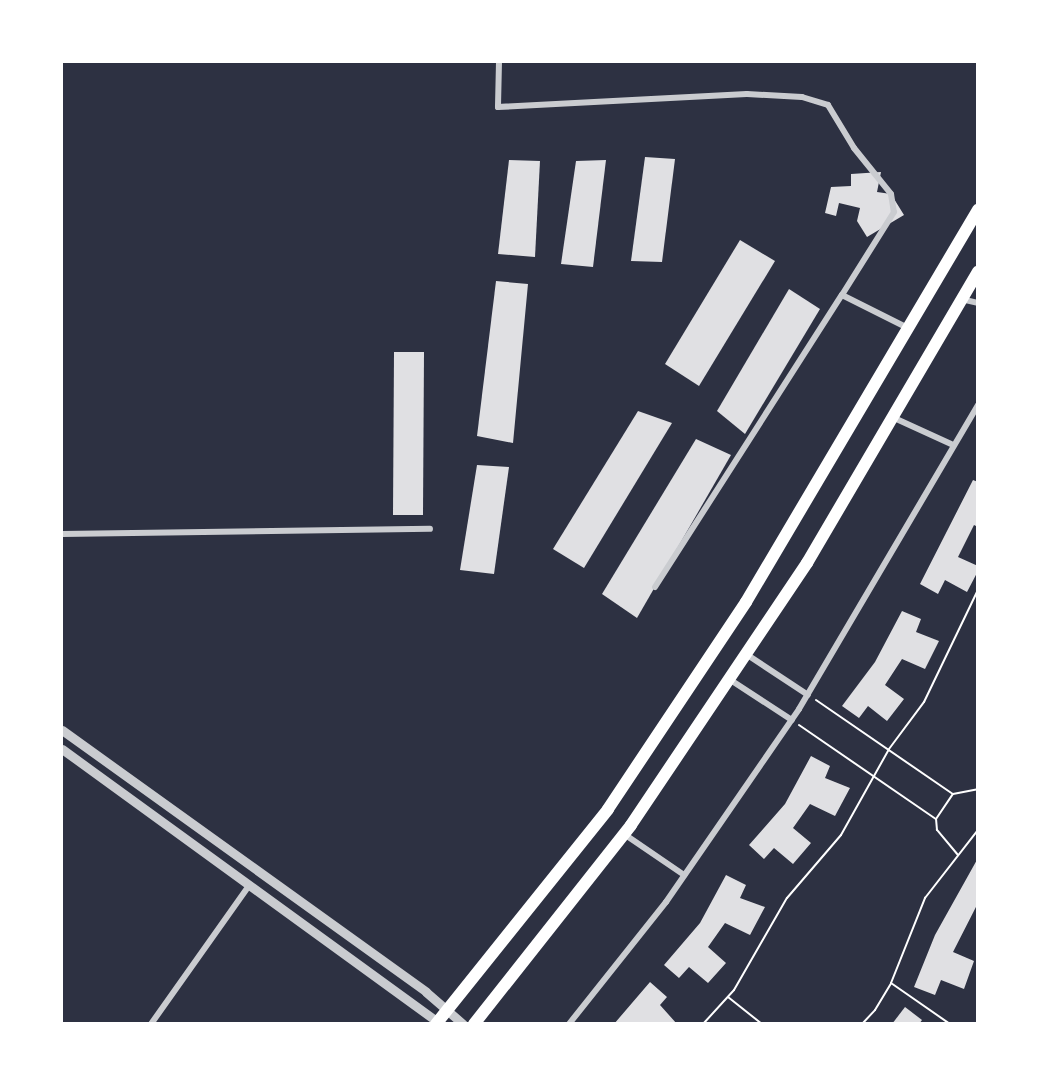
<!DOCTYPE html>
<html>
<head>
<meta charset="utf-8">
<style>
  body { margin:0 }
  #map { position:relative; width:1039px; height:1085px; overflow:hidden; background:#2d3142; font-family:"Space Grotesk",sans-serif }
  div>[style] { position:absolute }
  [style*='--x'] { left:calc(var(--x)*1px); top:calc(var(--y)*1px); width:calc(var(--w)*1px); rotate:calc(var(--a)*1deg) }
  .building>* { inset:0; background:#e0e0e3 }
  .path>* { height:2px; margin:-1px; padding:0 1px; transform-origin:1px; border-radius:1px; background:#fff }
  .minor>* { height:6px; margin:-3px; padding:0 3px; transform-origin:3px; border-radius:3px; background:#caccd0 }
  .tertiary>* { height:9px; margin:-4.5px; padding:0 4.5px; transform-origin:4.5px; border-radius:4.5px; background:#caccd0 }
  .primary>* { height:12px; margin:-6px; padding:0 6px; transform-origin:6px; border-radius:6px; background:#fff }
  span { translate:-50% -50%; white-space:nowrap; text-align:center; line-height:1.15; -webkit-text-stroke:4.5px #fff; paint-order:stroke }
  .frame { position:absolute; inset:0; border:63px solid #fff; pointer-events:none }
</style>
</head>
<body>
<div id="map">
  <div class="building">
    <i style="clip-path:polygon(645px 157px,675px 159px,662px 262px,631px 261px)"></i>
    <i style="clip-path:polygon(509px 160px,540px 161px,535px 257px,498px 254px)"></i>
    <i style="clip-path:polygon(606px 160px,593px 267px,561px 264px,576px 161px)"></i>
    <i style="clip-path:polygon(881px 172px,877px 192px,891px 194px,904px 215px,867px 237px,857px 221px,860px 208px,839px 203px,836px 216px,825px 213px,831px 187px,851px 186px,851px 174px)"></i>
    <i style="clip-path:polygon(740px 240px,775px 261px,699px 386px,665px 364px)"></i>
    <i style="clip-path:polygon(496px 281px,528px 284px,513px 443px,477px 436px)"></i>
    <i style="clip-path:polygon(789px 289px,820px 309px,745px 434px,717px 411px)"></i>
    <i style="clip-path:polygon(394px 352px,424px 352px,423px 515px,393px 515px)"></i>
    <i style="clip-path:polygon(638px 411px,672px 423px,584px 568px,553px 549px)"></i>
    <i style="clip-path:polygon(696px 439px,731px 455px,637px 618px,602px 594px)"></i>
    <i style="clip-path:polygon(477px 465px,509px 467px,494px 574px,460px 570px)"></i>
    <i style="clip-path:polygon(973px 480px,978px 482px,978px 527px,974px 525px,958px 557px,978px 566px,978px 571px,967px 592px,945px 580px,938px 594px,920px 584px)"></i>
    <i style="clip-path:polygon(902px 611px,921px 619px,916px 632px,939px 641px,925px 669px,902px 659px,885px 685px,904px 699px,887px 721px,868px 706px,859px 718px,842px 706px,875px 662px)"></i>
    <i style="clip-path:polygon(811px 756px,830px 766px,825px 778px,850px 788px,835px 816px,810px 804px,793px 828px,811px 843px,793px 864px,774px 848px,764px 859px,749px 845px,785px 804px)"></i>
    <i style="clip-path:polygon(978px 858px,978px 903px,953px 952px,974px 961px,964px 989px,941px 980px,935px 995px,914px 987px,935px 935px)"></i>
    <i style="clip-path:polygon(726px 875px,746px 885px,740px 898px,765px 907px,750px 935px,725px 923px,708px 947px,726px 963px,708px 983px,689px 967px,679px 978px,664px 965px,700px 923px)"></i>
    <i style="clip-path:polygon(650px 982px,667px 997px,660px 1005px,677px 1024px,614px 1024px)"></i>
    <i style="clip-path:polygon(905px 1007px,922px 1020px,919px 1024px,892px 1024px)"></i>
  </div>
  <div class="path">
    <i style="--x:816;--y:700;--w:166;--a:34.5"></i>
    <i style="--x:799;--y:725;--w:166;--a:34.5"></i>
    <i style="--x:958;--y:855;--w:33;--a:-130"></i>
    <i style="--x:937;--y:830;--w:11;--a:-95"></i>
    <i style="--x:936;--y:819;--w:30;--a:-56"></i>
    <i style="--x:953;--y:794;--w:25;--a:-11"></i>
    <i style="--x:891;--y:983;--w:72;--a:34.8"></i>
    <i style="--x:728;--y:997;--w:43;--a:38.5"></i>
    <i style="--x:703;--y:1024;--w:46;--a:-47.6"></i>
    <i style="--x:734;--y:990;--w:106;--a:-60.1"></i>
    <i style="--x:787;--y:898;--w:83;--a:-49.4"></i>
    <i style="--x:841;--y:835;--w:98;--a:-60.8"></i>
    <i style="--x:889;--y:749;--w:59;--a:-53.3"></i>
    <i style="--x:924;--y:702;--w:124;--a:-64.3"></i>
    <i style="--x:862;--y:1024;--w:19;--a:-47"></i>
    <i style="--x:875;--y:1010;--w:31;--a:-59"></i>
    <i style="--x:891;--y:983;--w:92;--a:-68.2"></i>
    <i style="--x:925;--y:898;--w:86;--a:-52.1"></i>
  </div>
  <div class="minor">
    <i style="--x:499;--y:62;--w:45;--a:91.3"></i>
    <i style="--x:498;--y:107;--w:249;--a:-3"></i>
    <i style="--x:747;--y:94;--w:55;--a:3.1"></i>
    <i style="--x:802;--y:97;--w:27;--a:17"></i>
    <i style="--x:828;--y:105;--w:50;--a:58.8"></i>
    <i style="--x:854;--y:148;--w:59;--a:51.2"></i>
    <i style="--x:891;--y:194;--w:18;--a:81"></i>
    <i style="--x:894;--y:212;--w:98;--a:122.1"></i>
    <i style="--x:842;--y:295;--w:72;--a:26.6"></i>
    <i style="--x:961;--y:299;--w:17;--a:13"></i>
    <i style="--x:892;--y:417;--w:65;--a:24.6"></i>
    <i style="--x:62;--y:534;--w:368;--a:-0.8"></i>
    <i style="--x:655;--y:587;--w:347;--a:-57.4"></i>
    <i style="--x:746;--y:654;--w:74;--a:33.5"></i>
    <i style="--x:729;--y:679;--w:75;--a:33.1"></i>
    <i style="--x:624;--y:834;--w:73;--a:34.3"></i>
    <i style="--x:151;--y:1024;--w:171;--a:-54.7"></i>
    <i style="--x:569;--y:1024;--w:156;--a:-51.5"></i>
    <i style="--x:666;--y:902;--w:234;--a:-55.4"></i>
    <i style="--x:799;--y:709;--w:353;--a:-59.5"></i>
  </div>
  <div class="tertiary">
    <i style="--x:62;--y:730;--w:448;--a:35.7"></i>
    <i style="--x:426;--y:992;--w:49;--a:40.9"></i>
    <i style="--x:62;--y:749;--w:468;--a:36"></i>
  </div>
  <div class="primary">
    <i style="--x:436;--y:1024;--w:275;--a:-51.3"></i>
    <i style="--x:608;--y:809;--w:249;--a:-56.3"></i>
    <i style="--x:746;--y:602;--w:456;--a:-59.4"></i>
    <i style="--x:474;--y:1024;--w:253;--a:-51.7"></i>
    <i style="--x:631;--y:825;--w:316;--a:-56.1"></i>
    <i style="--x:807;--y:563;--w:338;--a:-59.6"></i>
  </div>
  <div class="frame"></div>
</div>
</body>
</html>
